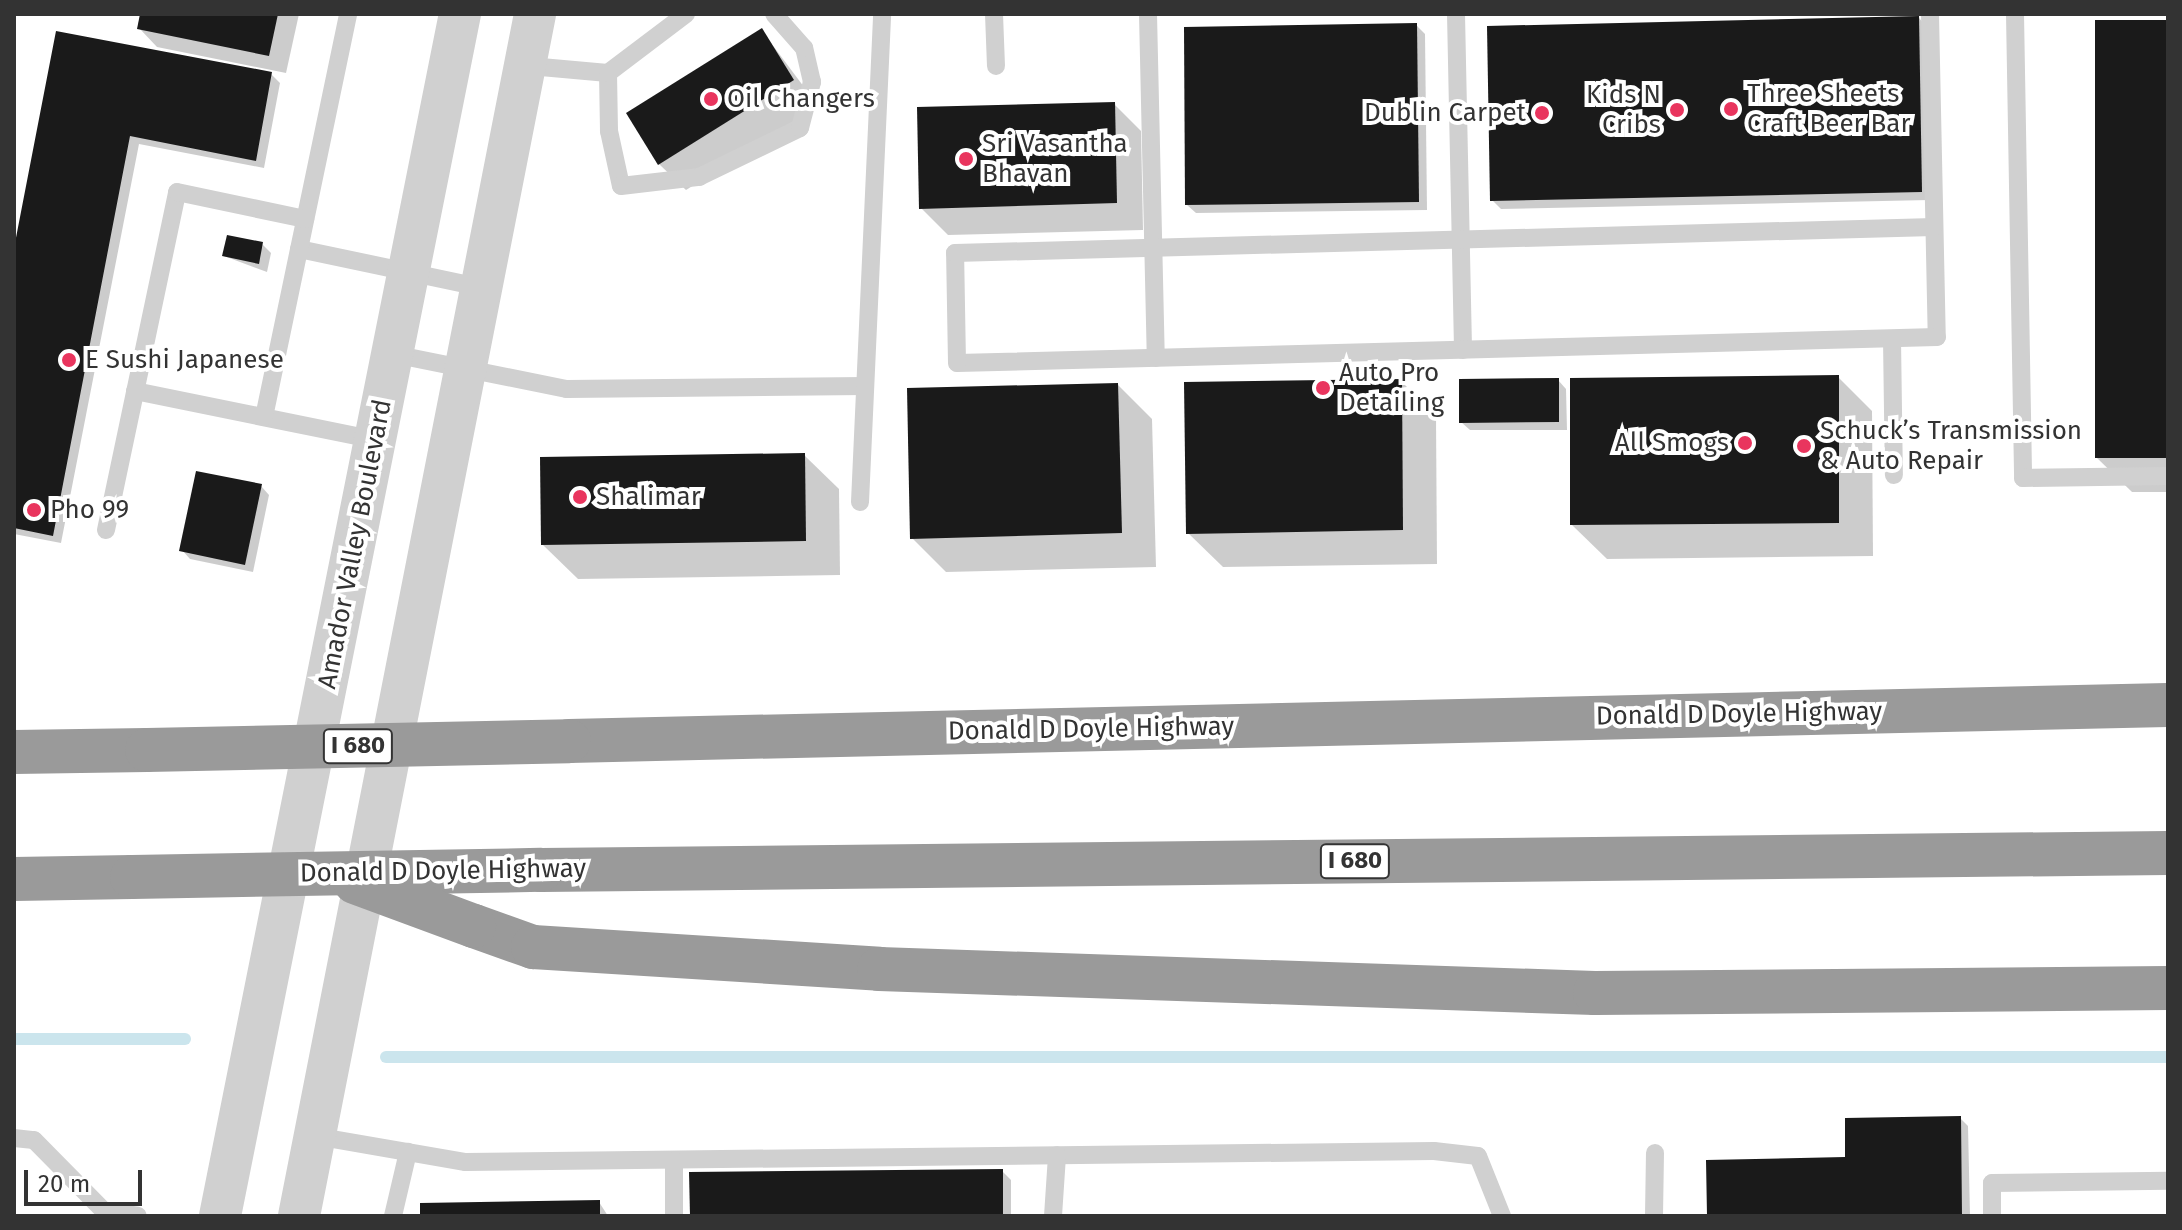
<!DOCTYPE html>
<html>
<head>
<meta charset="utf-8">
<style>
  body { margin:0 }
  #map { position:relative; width:2182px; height:1230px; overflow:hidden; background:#fff; font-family:"Fira Sans",sans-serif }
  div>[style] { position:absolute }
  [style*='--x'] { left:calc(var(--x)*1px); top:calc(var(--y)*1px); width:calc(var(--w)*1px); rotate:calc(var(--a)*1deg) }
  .shadow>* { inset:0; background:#0003 }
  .stream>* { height:12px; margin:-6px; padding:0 6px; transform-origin:6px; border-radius:6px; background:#cbe5ed }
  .building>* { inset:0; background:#1a1a1a }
  .service>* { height:18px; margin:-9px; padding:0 9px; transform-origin:9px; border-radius:9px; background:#d0d0d0 }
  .tertiary>* { height:42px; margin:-21px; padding:0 21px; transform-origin:21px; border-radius:21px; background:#d0d0d0 }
  .motorway>* { height:44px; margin:-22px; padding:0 22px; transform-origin:22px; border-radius:22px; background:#9a9a9a }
  .motorway-bridge>* { height:44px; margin:-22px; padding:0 22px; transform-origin:22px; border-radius:22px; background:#9a9a9a }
  .dots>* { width:22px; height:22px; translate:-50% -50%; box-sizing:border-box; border:4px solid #fff; border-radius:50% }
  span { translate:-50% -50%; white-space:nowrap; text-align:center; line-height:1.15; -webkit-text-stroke:8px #fff; paint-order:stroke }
  .shield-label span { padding:2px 6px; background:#fff; border:2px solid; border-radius:6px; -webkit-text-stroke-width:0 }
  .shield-label { font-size:24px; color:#333; font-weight:700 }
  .poi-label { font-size:26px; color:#333 }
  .left { translate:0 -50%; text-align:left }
  .right { translate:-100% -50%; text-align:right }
  .street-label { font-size:26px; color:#333 }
  .frame { position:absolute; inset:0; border:16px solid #333; pointer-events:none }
  .scale { position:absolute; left:24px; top:1170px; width:118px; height:36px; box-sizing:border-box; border:4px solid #333; border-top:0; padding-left:10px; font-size:24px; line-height:28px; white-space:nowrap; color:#333; -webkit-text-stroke:6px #fff; paint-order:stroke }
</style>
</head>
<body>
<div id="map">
  <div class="shadow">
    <i style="clip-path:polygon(142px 14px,299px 14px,286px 73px,157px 47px,139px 28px)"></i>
    <i style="clip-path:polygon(1919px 18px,1927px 27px,1930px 200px,1501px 209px,1492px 200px)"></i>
    <i style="clip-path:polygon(2168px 22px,2168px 492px,2132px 492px,2097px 458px)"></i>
    <i style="clip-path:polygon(1416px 25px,1425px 34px,1427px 210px,1196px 213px,1187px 205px)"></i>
    <i style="clip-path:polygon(762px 31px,819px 107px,686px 190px,659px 164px)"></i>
    <i style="clip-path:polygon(58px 33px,271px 74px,280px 83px,264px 168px,139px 144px,61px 543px,14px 534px,14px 258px)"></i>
    <i style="clip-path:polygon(1114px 104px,1141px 131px,1143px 230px,948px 235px,921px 208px)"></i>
    <i style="clip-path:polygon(262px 244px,271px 253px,267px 272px,224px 256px)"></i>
    <i style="clip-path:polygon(1838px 377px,1872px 411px,1873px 556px,1607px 559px,1572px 525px)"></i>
    <i style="clip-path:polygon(1558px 380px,1566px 389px,1567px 430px,1470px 430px,1461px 422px)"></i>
    <i style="clip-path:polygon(1401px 381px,1436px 416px,1437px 564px,1223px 567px,1188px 533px)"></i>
    <i style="clip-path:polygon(1118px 385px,1152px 419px,1156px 567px,946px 572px,912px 538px)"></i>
    <i style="clip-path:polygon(804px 455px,839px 489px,840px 575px,578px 579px,543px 545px)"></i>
    <i style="clip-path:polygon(261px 486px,269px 495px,253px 572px,190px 559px,182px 550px)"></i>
    <i style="clip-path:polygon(1960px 1118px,1968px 1126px,1970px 1216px,1709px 1216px)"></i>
    <i style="clip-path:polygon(1002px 1171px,1011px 1180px,1011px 1216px,692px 1216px)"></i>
    <i style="clip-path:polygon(599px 1202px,608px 1216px,422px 1216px)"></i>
  </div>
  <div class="stream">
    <i style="--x:14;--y:1039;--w:171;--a:0"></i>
    <i style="--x:386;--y:1057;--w:1782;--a:0"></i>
  </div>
  <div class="building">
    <i style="clip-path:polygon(140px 14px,278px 14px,269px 56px,137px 29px)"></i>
    <i style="clip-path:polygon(1919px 16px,1922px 192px,1490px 201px,1487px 26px)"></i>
    <i style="clip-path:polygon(2095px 20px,2168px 20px,2168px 458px,2095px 458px)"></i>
    <i style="clip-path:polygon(1417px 23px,1419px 202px,1185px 205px,1184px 27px)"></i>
    <i style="clip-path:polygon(762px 28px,794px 80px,658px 165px,626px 113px)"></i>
    <i style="clip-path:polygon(56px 31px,272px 72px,256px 161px,130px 136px,53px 536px,14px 528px,14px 248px)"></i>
    <i style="clip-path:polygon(1115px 102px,1117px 203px,919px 209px,917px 107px)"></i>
    <i style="clip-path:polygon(227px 235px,263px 242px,259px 264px,222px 256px)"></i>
    <i style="clip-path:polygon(1839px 375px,1839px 523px,1570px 525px,1570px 378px)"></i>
    <i style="clip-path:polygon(1559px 378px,1559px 422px,1459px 423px,1459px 379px)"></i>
    <i style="clip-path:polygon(1402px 379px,1403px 530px,1186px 534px,1184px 382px)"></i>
    <i style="clip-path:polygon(1118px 383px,1122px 533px,910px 539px,907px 388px)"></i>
    <i style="clip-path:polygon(805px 453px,806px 541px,541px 545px,540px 457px)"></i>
    <i style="clip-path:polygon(196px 471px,262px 484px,245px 565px,179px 551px)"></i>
    <i style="clip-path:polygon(1961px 1116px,1962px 1216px,1707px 1216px,1706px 1160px,1845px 1157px,1845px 1118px)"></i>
    <i style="clip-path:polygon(1003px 1169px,1003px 1216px,690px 1216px,689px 1172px)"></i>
    <i style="clip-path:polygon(600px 1200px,600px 1216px,420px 1216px,420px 1203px)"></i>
  </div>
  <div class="service">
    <i style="--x:994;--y:14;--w:52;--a:87.8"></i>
    <i style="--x:1148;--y:14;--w:344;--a:88.7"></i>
    <i style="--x:1456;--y:14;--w:336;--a:88.8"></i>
    <i style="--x:1930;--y:14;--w:323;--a:88.8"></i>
    <i style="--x:1937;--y:337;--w:980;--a:178.48"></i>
    <i style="--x:957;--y:363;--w:110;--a:-91"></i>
    <i style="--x:955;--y:253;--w:979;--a:-1.52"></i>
    <i style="--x:2015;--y:14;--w:464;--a:89"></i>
    <i style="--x:2023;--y:478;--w:145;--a:-0.8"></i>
    <i style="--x:541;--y:67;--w:67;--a:5.1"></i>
    <i style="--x:608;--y:73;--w:58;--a:89"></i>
    <i style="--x:609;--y:131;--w:56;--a:77.7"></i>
    <i style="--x:621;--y:186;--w:79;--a:-6.6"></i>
    <i style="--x:699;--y:177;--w:112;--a:-25.9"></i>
    <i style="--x:800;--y:128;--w:48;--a:-75.4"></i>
    <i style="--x:812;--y:82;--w:35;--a:-103"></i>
    <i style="--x:804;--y:48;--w:45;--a:-131.4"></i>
    <i style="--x:608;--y:73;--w:98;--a:-37.1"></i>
    <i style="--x:299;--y:249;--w:184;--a:11.9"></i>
    <i style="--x:1892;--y:339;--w:136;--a:89.2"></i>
    <i style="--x:393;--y:354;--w:177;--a:11.4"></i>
    <i style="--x:567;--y:389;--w:298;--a:-0.6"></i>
    <i style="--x:135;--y:391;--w:246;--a:11.5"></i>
    <i style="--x:264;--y:417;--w:412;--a:-78.2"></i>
    <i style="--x:860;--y:502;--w:488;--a:-87.4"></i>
    <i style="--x:106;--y:530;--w:345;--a:-78.1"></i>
    <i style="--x:177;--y:192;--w:131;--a:11.9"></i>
    <i style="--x:315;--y:1136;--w:153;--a:9.8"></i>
    <i style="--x:466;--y:1162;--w:968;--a:-0.65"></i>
    <i style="--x:1434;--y:1151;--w:44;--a:6.5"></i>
    <i style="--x:1478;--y:1156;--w:65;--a:68.2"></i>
    <i style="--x:14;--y:1138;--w:20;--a:6"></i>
    <i style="--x:34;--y:1140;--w:100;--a:45.4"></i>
    <i style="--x:104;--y:1211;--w:34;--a:8"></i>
    <i style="--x:393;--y:1216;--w:66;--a:-76.8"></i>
    <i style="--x:674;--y:1216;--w:55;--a:-90"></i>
    <i style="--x:1053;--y:1216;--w:61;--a:-86.2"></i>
    <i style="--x:1654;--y:1216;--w:63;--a:-89.1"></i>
    <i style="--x:1992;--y:1216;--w:33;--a:-90"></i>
    <i style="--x:1992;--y:1183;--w:176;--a:-0.7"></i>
  </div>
  <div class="tertiary">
    <i style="--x:220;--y:1216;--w:1226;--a:-78.71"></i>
    <i style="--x:299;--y:1216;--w:1225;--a:-78.89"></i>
  </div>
  <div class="motorway">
    <i style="--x:569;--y:741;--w:1599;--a:-1.29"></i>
    <i style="--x:14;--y:752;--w:133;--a:-0.9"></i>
    <i style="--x:541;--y:870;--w:1627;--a:-0.6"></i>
    <i style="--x:14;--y:879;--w:118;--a:-1"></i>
    <i style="--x:474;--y:926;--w:63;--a:19.6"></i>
    <i style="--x:533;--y:947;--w:347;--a:3.6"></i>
    <i style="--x:879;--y:969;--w:716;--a:1.92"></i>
    <i style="--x:1595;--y:993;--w:573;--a:-0.5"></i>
  </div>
  <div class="motorway-bridge">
    <i style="--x:147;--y:750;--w:422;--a:-1.2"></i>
    <i style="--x:132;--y:877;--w:409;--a:-1"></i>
    <i style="--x:355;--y:882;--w:127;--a:20.3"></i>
  </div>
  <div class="dots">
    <i style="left:711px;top:99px;background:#e9355e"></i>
    <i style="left:1731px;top:109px;background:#e9355e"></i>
    <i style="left:1677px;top:110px;background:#e9355e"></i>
    <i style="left:1542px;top:113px;background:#e9355e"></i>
    <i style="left:966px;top:159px;background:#e9355e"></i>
    <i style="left:69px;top:360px;background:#e9355e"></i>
    <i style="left:1323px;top:388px;background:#e9355e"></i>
    <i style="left:1745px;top:443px;background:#e9355e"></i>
    <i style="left:1804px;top:446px;background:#e9355e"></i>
    <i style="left:580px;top:497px;background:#e9355e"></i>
    <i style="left:34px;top:510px;background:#e9355e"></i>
  </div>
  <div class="shield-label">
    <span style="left:358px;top:746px">I 680</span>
    <span style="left:1355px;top:861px">I 680</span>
  </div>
  <div class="poi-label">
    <span class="left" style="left:1747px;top:109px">Three Sheets<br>Craft Beer Bar</span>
    <span class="right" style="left:1661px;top:110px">Kids N<br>Cribs</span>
    <span class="left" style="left:727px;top:99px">Oil Changers</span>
    <span class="right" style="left:1526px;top:113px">Dublin Carpet</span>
    <span class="left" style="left:982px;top:159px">Sri Vasantha<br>Bhavan</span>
    <span class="left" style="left:85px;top:360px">E Sushi Japanese</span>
    <span class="left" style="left:1339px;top:388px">Auto Pro<br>Detailing</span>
    <span class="left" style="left:1820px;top:446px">Schuck’s Transmission<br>&amp; Auto Repair</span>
    <span class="right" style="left:1729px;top:443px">All Smogs</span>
    <span class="left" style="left:596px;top:497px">Shalimar</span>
    <span class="left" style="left:50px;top:510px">Pho 99</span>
  </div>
  <div class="street-label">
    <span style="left:355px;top:544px;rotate:-79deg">Amador Valley Boulevard</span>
    <span style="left:1739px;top:714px;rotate:-1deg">Donald D Doyle Highway</span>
    <span style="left:1091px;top:729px;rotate:-1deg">Donald D Doyle Highway</span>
    <span style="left:443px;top:871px;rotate:-1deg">Donald D Doyle Highway</span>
  </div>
  <div class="frame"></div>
  <div class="scale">20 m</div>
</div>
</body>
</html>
